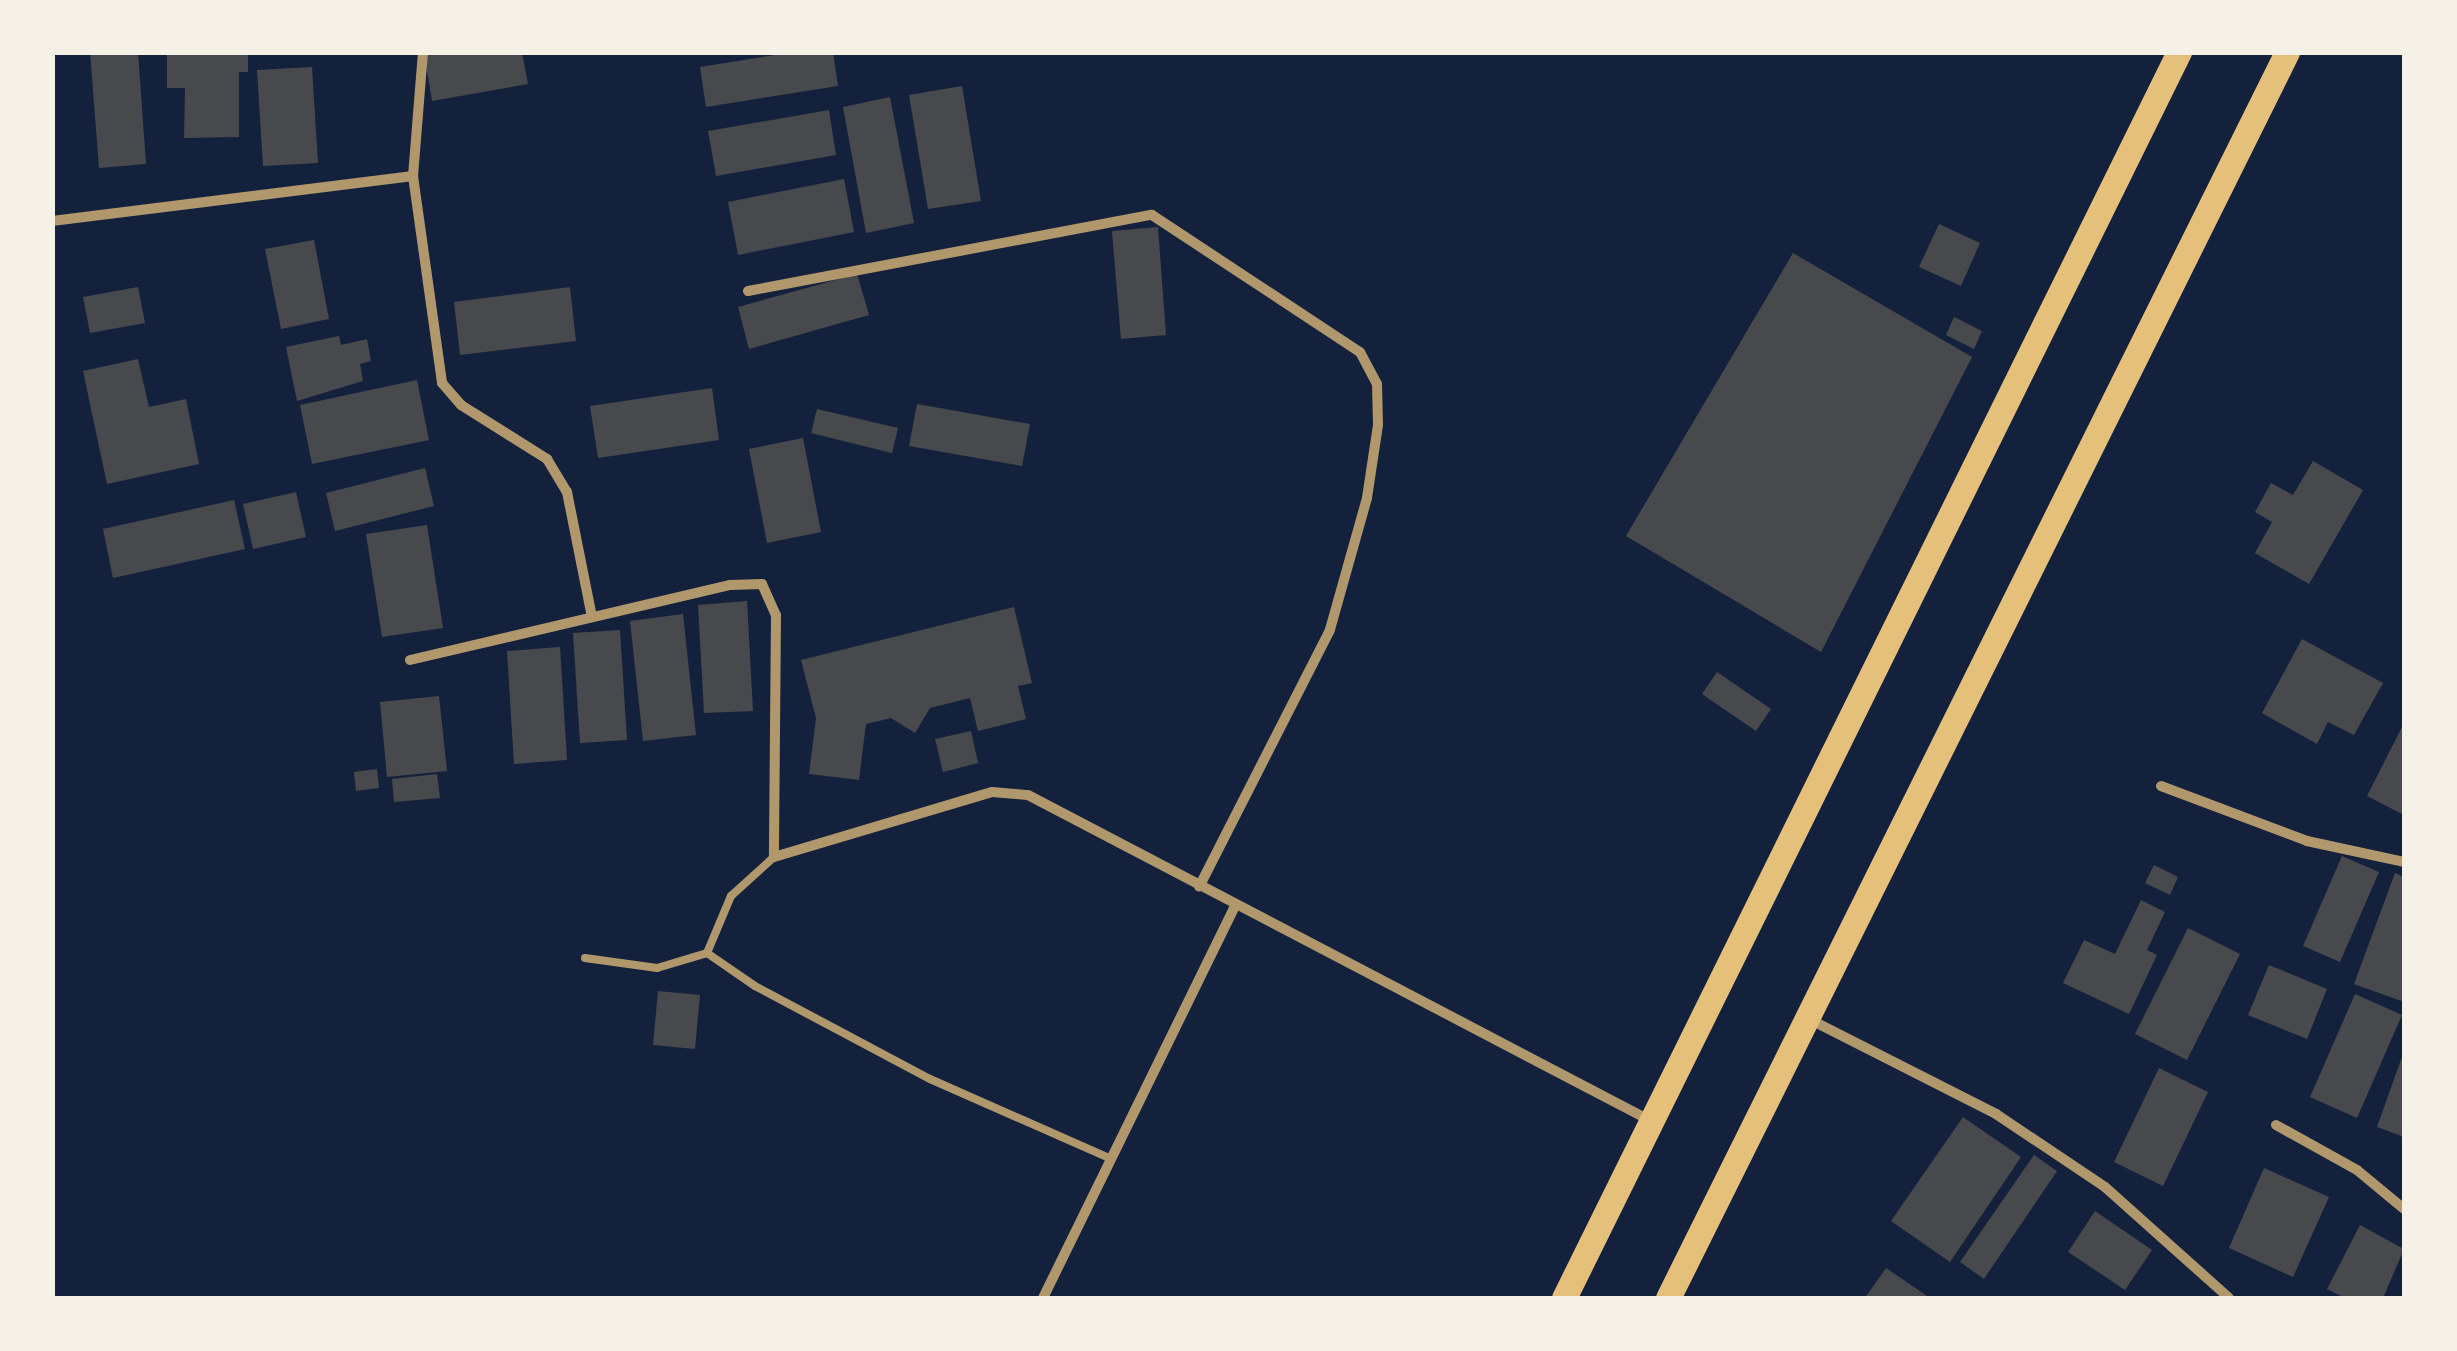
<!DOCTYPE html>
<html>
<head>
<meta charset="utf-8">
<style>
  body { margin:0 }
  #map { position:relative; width:2457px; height:1351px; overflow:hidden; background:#14213d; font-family:Helvetica,sans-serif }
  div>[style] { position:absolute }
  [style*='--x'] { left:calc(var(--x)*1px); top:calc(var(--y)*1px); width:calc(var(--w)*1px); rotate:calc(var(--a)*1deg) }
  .building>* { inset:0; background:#48494c }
  .service>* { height:8px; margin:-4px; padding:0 4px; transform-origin:4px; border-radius:4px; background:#b1986c }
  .minor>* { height:10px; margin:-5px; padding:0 5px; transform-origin:5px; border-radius:5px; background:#b1986c }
  .primary>* { height:25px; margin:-12.5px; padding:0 12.5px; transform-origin:12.5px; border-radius:12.5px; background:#e5c07b }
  span { translate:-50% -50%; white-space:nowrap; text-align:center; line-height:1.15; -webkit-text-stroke:10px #f6f1e7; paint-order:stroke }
  .frame { position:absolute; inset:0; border:55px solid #f6f1e7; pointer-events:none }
</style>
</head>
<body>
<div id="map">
  <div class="building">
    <i style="clip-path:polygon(90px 52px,138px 52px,146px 164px,99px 168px)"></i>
    <i style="clip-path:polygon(167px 52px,248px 52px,248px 72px,239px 72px,239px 137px,184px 138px,185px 88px,167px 88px)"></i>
    <i style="clip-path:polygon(424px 52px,522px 52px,528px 84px,432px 101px)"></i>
    <i style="clip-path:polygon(794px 52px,833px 52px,838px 86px,706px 107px,700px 67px)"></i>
    <i style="clip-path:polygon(312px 67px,318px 163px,263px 166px,257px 70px)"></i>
    <i style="clip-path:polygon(962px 86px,981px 201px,928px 209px,909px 95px)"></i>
    <i style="clip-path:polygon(890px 97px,914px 223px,866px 233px,843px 107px)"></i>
    <i style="clip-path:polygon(829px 110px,836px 155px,716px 176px,708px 131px)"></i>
    <i style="clip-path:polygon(844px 179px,854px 232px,738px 255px,728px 202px)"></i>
    <i style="clip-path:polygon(1939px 224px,1980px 243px,1961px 286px,1919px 267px)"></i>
    <i style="clip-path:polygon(1158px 227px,1166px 335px,1121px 339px,1112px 231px)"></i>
    <i style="clip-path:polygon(314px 240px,329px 319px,281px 329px,265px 249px)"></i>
    <i style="clip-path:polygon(1793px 253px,1972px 357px,1821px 652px,1626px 536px)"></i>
    <i style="clip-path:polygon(857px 274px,869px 315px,749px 349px,738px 307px)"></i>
    <i style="clip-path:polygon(138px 287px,145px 323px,90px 333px,83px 297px)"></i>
    <i style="clip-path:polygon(570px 287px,576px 341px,460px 355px,454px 302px)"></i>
    <i style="clip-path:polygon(1954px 317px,1982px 331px,1974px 349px,1946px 335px)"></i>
    <i style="clip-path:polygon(339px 336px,341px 345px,367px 339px,371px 361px,360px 364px,363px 381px,297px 401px,286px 347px)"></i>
    <i style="clip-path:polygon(138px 359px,149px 407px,186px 399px,199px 464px,107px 484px,83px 371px)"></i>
    <i style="clip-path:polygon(417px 380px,429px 440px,312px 464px,300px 405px)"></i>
    <i style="clip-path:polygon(712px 388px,719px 440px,598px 458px,590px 406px)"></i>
    <i style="clip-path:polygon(917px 404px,1030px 424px,1022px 466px,909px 446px)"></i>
    <i style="clip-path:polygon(817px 409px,898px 428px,892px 453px,811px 433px)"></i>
    <i style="clip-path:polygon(803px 438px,821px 532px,767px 543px,749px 449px)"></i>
    <i style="clip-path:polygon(2313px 461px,2363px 490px,2309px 584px,2255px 553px,2272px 522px,2255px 512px,2271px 483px,2293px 495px)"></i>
    <i style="clip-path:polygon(425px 468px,434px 506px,335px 531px,326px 493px)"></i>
    <i style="clip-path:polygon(296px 492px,306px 537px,253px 549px,243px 504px)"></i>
    <i style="clip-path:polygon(234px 500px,245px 549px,113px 578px,103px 529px)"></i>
    <i style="clip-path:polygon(427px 525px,443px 628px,382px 637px,366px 534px)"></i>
    <i style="clip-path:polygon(747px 601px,753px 711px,704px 713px,698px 605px)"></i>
    <i style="clip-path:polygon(1014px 607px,1032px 683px,1018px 686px,1026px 719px,978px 731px,970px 698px,930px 708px,915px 733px,891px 718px,866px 724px,859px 780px,809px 774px,816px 718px,801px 660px)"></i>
    <i style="clip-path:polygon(683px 614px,696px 735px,643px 741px,630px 621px)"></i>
    <i style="clip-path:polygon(620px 630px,627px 740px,580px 743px,573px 633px)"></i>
    <i style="clip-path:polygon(2302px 639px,2383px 683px,2354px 735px,2328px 722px,2317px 744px,2262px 713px)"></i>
    <i style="clip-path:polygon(560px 647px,567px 760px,514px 764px,507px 651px)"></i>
    <i style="clip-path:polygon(1717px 672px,1771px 709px,1756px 731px,1702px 694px)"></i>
    <i style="clip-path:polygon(439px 696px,447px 771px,387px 777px,380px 702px)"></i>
    <i style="clip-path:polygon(2404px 723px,2404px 815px,2367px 796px)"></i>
    <i style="clip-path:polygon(971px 731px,978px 763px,943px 772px,935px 739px)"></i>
    <i style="clip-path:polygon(377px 769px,379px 788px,356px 791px,354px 772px)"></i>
    <i style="clip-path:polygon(437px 774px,440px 798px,394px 802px,392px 779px)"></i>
    <i style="clip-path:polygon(2342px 856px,2379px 872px,2340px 962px,2303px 946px)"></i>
    <i style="clip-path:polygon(2154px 865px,2178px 877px,2170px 895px,2145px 883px)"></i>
    <i style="clip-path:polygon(2395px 873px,2404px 877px,2404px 1002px,2354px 984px)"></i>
    <i style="clip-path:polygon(2141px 900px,2165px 912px,2147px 950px,2157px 955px,2129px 1014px,2063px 983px,2084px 940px,2115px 954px)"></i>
    <i style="clip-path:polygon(2188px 928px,2240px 954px,2187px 1060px,2135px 1034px)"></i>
    <i style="clip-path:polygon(2269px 965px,2327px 989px,2307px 1039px,2248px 1015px)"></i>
    <i style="clip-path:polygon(658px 991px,700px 995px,695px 1049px,653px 1045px)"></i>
    <i style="clip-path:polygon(2355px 994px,2402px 1015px,2357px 1118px,2310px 1097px)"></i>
    <i style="clip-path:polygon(2404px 1051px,2404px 1137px,2377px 1127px)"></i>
    <i style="clip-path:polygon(2159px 1068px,2208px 1092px,2163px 1186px,2114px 1162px)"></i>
    <i style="clip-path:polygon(1963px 1117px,2021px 1157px,1950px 1262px,1891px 1221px)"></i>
    <i style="clip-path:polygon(2034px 1155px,2057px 1171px,1984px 1279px,1960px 1262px)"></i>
    <i style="clip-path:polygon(2264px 1168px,2329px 1197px,2293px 1277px,2229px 1248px)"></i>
    <i style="clip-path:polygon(2095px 1211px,2152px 1250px,2125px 1290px,2068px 1252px)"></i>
    <i style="clip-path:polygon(2360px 1225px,2404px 1249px,2383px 1298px,2345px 1298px,2327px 1289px)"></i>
    <i style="clip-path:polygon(1886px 1268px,1930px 1298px,1865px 1298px)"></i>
  </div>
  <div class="service">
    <i style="--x:707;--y:953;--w:58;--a:34.5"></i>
    <i style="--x:755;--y:986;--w:198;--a:28"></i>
    <i style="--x:930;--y:1079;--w:198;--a:23.8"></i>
    <i style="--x:585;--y:958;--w:73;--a:7.9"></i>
    <i style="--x:657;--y:968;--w:52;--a:-16.7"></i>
    <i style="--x:707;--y:953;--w:62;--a:-67.2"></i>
    <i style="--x:731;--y:896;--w:58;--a:-42.2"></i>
  </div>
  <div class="minor">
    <i style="--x:423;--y:52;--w:124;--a:94.6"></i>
    <i style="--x:413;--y:176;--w:209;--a:82"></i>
    <i style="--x:442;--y:383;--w:29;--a:49"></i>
    <i style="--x:461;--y:405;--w:102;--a:32.1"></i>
    <i style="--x:547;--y:459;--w:39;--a:59"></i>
    <i style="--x:567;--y:492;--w:127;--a:78.7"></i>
    <i style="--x:52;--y:221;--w:364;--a:-7.1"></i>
    <i style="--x:748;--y:291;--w:411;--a:-10.7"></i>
    <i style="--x:1152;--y:215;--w:249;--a:33.4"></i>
    <i style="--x:1360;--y:352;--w:36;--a:62"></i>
    <i style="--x:1377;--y:384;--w:41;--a:88.6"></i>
    <i style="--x:1378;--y:425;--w:74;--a:98.6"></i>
    <i style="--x:1367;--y:498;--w:137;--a:105.7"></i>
    <i style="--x:1330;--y:630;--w:288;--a:117"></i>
    <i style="--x:410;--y:660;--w:329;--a:-13.2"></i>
    <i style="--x:730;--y:585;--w:32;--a:-2"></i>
    <i style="--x:762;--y:584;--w:34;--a:66"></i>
    <i style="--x:776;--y:615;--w:242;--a:90.5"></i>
    <i style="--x:774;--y:857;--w:227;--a:-16.6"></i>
    <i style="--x:992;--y:792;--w:36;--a:5"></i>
    <i style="--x:1028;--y:795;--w:703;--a:27.62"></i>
    <i style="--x:2161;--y:786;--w:156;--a:20.6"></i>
    <i style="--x:2307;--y:841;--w:99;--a:12.2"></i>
    <i style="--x:1809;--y:1019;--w:210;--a:26.9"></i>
    <i style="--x:1996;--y:1114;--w:131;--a:33.8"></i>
    <i style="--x:2105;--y:1187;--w:166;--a:41.8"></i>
    <i style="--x:2276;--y:1125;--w:93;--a:29.1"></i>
    <i style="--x:2357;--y:1170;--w:61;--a:39.7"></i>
    <i style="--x:1043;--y:1298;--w:434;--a:-63.9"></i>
  </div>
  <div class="primary">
    <i style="--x:1564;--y:1298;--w:1390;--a:-63.73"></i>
    <i style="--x:1668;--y:1298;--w:1391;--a:-63.58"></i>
  </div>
  <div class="frame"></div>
</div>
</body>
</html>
